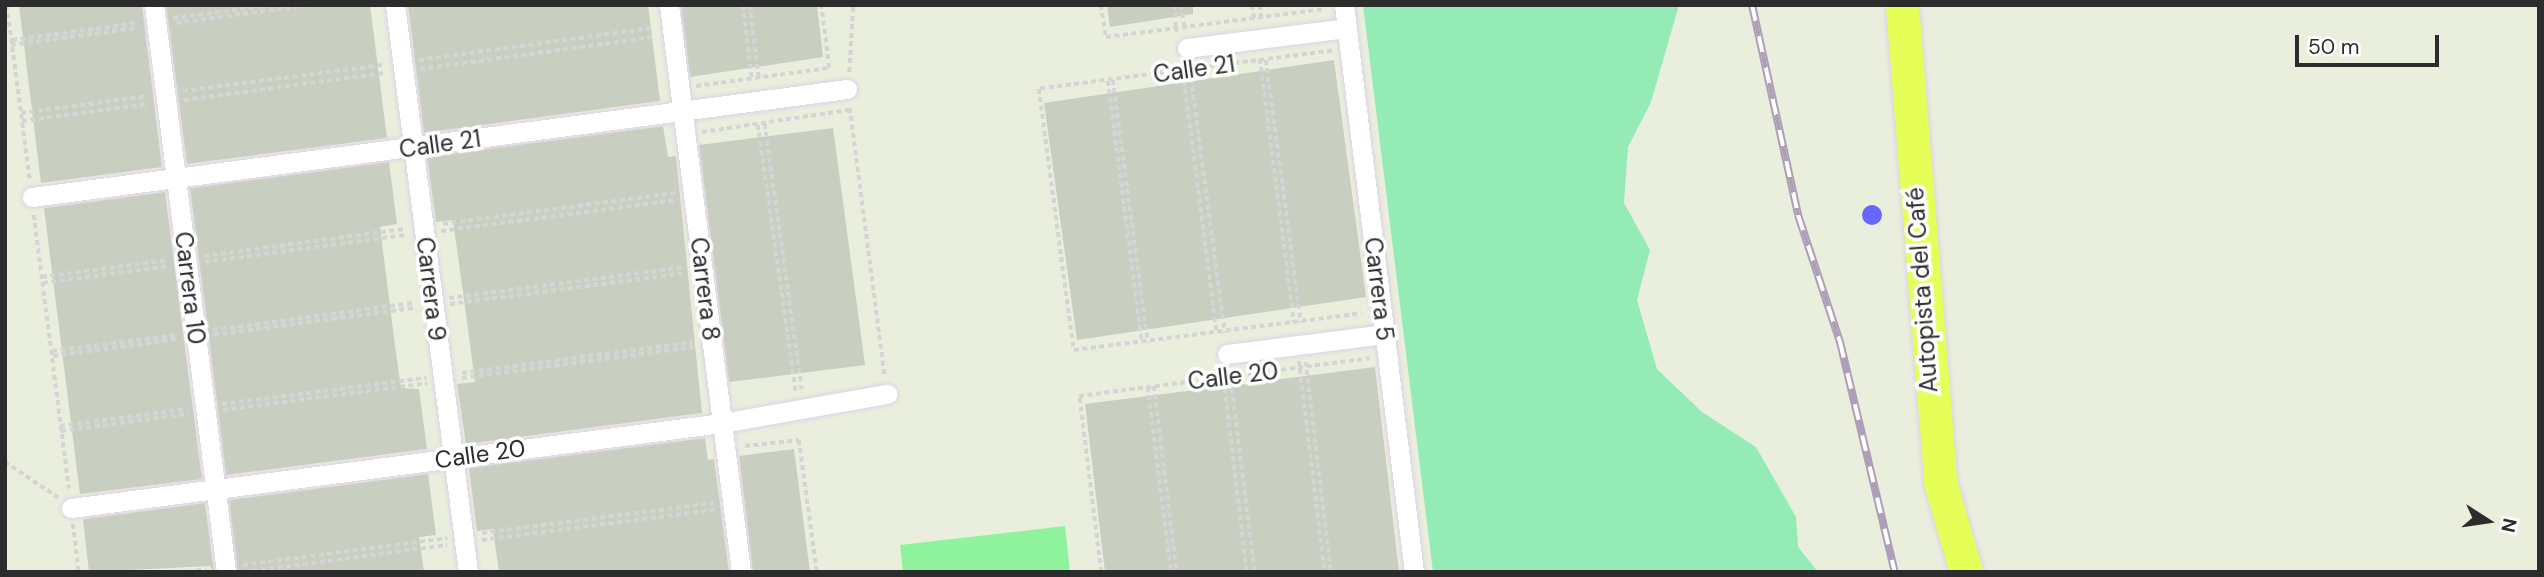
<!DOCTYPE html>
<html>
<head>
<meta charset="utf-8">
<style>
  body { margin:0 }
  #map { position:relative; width:2544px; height:577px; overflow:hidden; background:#eaefdd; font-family:"DM Sans",sans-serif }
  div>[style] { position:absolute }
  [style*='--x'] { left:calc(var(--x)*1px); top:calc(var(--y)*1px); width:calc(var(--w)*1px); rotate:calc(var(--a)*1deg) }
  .green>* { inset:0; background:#94ebb5 }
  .pitch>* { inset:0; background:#8ff39e }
  .water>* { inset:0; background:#6668fb }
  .round { border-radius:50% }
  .building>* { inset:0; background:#c8cec0 }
  .path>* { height:3.5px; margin-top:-1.75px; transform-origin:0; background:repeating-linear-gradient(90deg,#d5d5d5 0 5px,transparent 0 8.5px) }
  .roads { filter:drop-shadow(0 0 2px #ddd2e6) drop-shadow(0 0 2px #ddd2e6) }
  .street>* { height:19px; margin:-9.5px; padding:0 9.5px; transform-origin:9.5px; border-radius:9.5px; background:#fff }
  .highway>* { height:33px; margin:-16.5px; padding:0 16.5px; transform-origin:16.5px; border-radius:16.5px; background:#e5ff58 }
  .rail>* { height:8px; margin-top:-4px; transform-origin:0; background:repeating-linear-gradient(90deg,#fff 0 16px,#ad9fb8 0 32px); box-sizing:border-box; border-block:2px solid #ad9fb8 }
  span { translate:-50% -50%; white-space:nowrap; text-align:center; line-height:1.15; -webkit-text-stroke:7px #fff; paint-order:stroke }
  .street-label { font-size:24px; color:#2c2c2c }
  .frame { position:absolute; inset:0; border:7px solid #2c2c2c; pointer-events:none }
  .north { position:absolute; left:2453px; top:486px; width:70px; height:70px; -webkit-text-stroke:5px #fff; paint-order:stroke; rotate:102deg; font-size:19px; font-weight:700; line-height:28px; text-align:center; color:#2c2c2c }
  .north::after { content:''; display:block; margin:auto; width:24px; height:32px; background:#2c2c2c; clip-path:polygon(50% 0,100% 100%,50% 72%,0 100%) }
  .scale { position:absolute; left:2295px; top:35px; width:144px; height:32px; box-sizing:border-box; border:4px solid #2c2c2c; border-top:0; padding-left:9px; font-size:21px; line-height:24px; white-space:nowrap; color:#2c2c2c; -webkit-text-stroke:5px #fff; paint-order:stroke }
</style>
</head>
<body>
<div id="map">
  <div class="green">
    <i style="clip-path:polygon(1363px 5px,1679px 5px,1651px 102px,1628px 147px,1624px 203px,1650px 250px,1637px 300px,1657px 369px,1702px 412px,1756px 447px,1796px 517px,1798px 547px,1818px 572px,1433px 572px)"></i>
  </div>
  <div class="pitch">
    <i style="clip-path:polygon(1065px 526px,1070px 572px,903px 572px,900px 545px)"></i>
  </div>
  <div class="water">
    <i class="round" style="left:1862px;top:205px;width:20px;height:20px"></i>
  </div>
  <div class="building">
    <i style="clip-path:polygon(19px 5px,142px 5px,162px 167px,41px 183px)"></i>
    <i style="clip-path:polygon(166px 5px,370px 5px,387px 138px,187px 164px)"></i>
    <i style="clip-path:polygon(408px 5px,648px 5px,660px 101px,424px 133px)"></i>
    <i style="clip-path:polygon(681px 5px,817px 5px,823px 57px,690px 77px)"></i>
    <i style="clip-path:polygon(1107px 5px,1193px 5px,1193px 14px,1110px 27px)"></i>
    <i style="clip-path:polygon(1334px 60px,1366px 297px,1077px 340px,1044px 103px)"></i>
    <i style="clip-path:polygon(663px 126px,668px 157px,676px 156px,702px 413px,466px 444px,457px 384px,475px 382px,465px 307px,453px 220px,436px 222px,427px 157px)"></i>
    <i style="clip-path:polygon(833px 128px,865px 365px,729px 382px,699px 145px)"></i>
    <i style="clip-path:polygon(389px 162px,397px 224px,380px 227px,395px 346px,401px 388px,419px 389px,427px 449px,226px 475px,190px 188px)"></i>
    <i style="clip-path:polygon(165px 192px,202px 479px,80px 494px,44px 208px)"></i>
    <i style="clip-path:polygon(1375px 367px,1399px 572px,1105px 572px,1085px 404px)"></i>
    <i style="clip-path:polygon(705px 438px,708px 460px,714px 459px,729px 572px,499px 572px,493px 529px,477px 531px,469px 468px)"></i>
    <i style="clip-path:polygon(794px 449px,810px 572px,753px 572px,739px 456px)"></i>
    <i style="clip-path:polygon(428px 474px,436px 535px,419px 537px,424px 572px,238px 572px,229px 500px)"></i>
    <i style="clip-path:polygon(205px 503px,214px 572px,210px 566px,89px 572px,83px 519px)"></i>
  </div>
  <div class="path">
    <i style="--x:7;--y:5;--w:177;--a:82.5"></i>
    <i style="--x:743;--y:5;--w:74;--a:83"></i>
    <i style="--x:750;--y:5;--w:74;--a:83"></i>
    <i style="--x:1101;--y:5;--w:32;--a:81"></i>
    <i style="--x:1106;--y:37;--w:221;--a:-7.3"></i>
    <i style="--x:1174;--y:5;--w:27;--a:84"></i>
    <i style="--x:1181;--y:5;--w:26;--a:81"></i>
    <i style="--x:1252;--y:5;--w:16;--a:79"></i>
    <i style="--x:1260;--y:5;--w:16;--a:83"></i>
    <i style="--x:173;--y:18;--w:101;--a:-7.4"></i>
    <i style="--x:176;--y:23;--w:134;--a:-7.7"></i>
    <i style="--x:12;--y:40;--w:127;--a:-7.7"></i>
    <i style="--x:11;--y:45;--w:127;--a:-7.7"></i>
    <i style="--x:1332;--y:51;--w:295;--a:172.6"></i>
    <i style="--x:1039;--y:89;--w:263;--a:82.4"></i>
    <i style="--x:1074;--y:350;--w:290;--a:-7.3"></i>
    <i style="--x:1260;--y:59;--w:265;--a:82.6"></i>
    <i style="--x:419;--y:60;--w:237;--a:-7.8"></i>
    <i style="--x:1266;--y:60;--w:265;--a:82.4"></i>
    <i style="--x:1182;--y:64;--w:272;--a:82.6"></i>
    <i style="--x:420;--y:69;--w:237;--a:-7.8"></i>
    <i style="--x:1190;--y:70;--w:265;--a:82.4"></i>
    <i style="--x:849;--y:72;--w:67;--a:-86.6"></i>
    <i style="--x:1113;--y:80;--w:264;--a:82.4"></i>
    <i style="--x:1108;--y:81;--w:263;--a:82.6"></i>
    <i style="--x:696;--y:86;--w:134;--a:-7.7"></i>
    <i style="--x:829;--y:68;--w:64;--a:-97.2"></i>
    <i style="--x:183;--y:91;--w:203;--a:-7.4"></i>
    <i style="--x:184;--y:100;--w:202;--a:-7.7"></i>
    <i style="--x:850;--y:108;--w:272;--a:82.6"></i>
    <i style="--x:21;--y:113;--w:128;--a:-7.6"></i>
    <i style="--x:22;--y:121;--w:127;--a:-7.7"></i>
    <i style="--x:765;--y:124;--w:268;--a:82.1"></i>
    <i style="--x:758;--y:125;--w:271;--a:81.9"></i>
    <i style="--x:702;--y:132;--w:150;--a:-8.5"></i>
    <i style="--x:34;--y:215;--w:276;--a:82.7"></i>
    <i style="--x:443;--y:224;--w:234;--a:-7.6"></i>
    <i style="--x:441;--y:231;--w:237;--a:-7.5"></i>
    <i style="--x:204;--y:256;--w:202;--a:-7.7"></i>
    <i style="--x:205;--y:262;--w:202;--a:-7.7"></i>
    <i style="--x:42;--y:277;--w:127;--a:-7.7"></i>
    <i style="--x:43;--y:283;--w:127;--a:-7.7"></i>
    <i style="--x:449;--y:298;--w:238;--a:-7.5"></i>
    <i style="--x:450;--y:304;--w:237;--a:-7.5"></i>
    <i style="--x:213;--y:330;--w:203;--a:-7.7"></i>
    <i style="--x:214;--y:335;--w:203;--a:-7.7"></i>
    <i style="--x:52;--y:351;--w:127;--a:-7.2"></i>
    <i style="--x:53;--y:356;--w:127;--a:-7.7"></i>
    <i style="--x:1299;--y:361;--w:213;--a:83"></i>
    <i style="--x:1306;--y:362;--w:211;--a:83.2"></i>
    <i style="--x:1223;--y:372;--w:201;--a:83.2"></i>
    <i style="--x:1230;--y:372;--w:202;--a:82.9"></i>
    <i style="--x:462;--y:373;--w:233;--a:-7.6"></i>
    <i style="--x:462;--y:378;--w:234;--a:-7.6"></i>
    <i style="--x:1154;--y:386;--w:187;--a:83"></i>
    <i style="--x:1148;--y:387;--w:186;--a:82.9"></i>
    <i style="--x:222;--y:404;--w:206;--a:-7.3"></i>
    <i style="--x:223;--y:410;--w:206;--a:-7.5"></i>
    <i style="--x:60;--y:426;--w:128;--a:-7.6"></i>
    <i style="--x:61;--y:431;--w:128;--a:-7.6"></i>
    <i style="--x:745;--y:446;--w:54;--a:-6.3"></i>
    <i style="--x:799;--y:440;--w:133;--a:82.2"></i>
    <i style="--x:5;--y:462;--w:65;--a:33.7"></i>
    <i style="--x:73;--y:524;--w:48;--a:82.9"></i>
    <i style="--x:482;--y:533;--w:234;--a:-7.4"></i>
    <i style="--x:482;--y:540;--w:234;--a:-7.4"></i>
    <i style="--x:243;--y:565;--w:206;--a:-7.5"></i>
    <i style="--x:188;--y:572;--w:19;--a:-9"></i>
    <i style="--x:244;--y:572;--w:205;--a:-7.6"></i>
    <i style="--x:1101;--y:572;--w:177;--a:-97.1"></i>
    <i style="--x:1079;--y:396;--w:293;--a:-7.4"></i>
  </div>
  <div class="roads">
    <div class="street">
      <i style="--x:154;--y:5;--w:572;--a:82.76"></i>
      <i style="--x:395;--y:5;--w:572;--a:82.66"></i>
      <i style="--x:669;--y:5;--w:572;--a:82.76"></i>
      <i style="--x:1344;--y:5;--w:571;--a:82.96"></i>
      <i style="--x:1187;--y:48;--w:161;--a:-7.1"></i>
      <i style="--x:32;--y:197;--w:822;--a:-7.55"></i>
      <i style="--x:1227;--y:354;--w:159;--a:-7.2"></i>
      <i style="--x:71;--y:508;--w:657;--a:-7.44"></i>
      <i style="--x:722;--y:423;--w:168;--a:-10"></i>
    </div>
    <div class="highway">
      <i style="--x:1902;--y:5;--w:479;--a:85.4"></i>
      <i style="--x:1940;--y:482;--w:94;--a:73.9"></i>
    </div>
  </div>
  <div class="rail">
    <i style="--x:1752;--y:5;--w:215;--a:77.6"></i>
    <i style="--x:1798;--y:215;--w:134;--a:71.7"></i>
    <i style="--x:1840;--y:342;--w:236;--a:76.6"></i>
  </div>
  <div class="street-label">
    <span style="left:1194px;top:69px;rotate:-8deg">Calle 21</span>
    <span style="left:440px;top:144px;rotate:-8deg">Calle 21</span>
    <span style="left:190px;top:288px;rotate:83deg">Carrera 10</span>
    <span style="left:431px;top:289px;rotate:83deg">Carrera 9</span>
    <span style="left:705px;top:289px;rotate:83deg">Carrera 8</span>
    <span style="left:1379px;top:289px;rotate:83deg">Carrera 5</span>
    <span style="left:1922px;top:290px;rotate:-94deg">Autopista del Café</span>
    <span style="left:1233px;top:376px;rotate:-7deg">Calle 20</span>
    <span style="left:480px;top:454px;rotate:-8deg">Calle 20</span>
  </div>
  <div class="frame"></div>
  <div class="north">N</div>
  <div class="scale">50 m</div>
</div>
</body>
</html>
